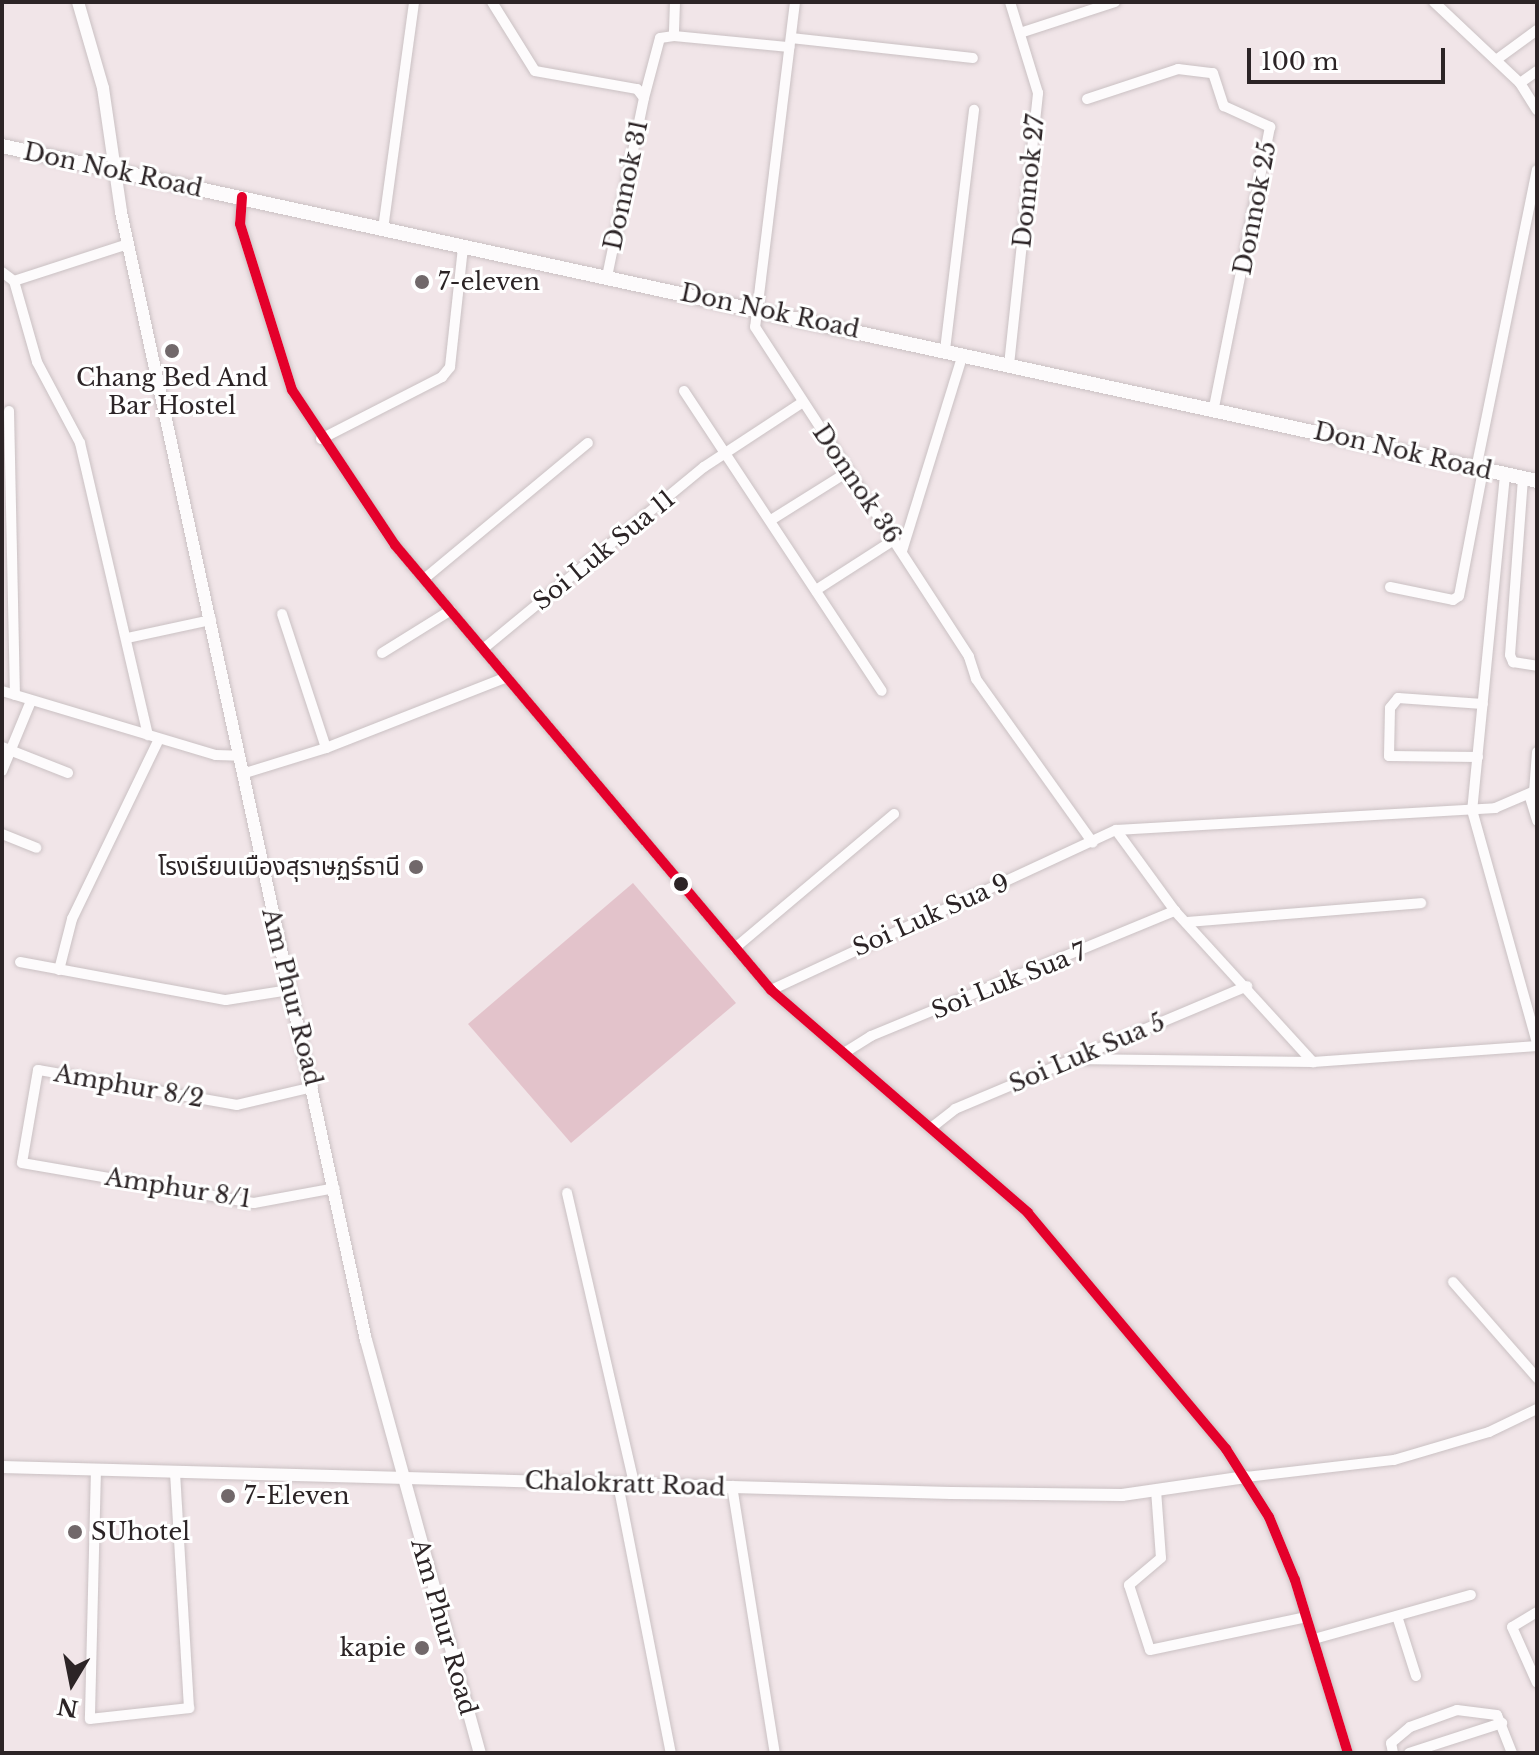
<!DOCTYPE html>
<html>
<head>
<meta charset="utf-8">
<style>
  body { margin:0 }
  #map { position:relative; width:1539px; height:1755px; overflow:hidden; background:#f1e5e8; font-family:"Libre Baskerville","Noto Sans Thai",serif }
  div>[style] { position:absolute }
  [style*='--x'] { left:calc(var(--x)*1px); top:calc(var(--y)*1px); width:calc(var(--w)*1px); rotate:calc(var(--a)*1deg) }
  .green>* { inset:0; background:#e3c3cb }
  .roads { filter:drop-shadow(0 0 2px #cac1c3) drop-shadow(0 0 2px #cac1c3) }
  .minor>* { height:10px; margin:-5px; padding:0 5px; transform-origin:5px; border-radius:5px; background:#fdfbfc }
  .tertiary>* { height:12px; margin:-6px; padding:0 6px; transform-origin:6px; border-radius:6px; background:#fdfbfc }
  .secondary>* { height:14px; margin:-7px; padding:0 7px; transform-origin:7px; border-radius:7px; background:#fdfbfc }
  .bus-1>* { height:10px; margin:-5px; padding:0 5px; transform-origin:5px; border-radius:5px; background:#e4002b }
  .dots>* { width:22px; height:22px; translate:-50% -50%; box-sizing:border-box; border:4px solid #fff; border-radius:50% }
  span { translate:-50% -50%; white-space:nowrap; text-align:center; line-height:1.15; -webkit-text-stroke:6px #fff; paint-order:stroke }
  .street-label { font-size:24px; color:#2c2426 }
  .poi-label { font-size:24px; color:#2c2426 }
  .left { translate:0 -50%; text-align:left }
  .right { translate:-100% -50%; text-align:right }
  .frame { position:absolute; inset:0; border:4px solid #2c2426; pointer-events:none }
  .north { position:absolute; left:32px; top:1643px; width:80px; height:80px; -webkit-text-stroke:6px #fff; paint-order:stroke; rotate:190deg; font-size:22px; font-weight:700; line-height:32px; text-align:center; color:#2c2426 }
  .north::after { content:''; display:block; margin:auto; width:28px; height:36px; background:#2c2426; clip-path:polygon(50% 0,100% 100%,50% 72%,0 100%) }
  .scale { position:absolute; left:1247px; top:48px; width:198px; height:36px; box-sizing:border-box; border:4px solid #2c2426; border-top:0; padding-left:10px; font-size:24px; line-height:28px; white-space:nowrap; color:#2c2426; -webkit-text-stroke:6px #fff; paint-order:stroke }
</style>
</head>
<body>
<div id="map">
  <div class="green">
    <i style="clip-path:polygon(633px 883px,736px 1003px,571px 1143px,468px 1024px)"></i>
  </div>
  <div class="roads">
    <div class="minor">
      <i style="--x:492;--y:2;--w:81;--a:58.1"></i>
      <i style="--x:535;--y:71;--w:104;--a:10"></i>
      <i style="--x:637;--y:89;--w:11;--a:52"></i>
      <i style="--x:644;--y:98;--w:182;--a:101.7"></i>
      <i style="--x:675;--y:2;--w:34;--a:92"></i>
      <i style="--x:674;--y:36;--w:116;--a:5.5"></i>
      <i style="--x:795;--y:2;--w:327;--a:97"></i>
      <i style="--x:755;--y:327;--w:393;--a:57"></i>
      <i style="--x:969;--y:657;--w:23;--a:72"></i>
      <i style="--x:976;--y:679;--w:201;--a:54.5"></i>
      <i style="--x:1434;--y:2;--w:118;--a:43.3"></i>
      <i style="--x:1520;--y:83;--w:32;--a:58"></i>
      <i style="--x:1020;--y:33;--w:100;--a:-18.1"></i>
      <i style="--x:791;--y:38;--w:183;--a:6.3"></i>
      <i style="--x:1496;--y:60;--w:51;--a:-36.2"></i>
      <i style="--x:1520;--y:83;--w:21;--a:-35"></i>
      <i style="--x:644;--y:98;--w:62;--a:-75.1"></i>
      <i style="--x:660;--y:38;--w:14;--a:-8"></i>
      <i style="--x:1087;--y:99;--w:96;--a:-18.2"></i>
      <i style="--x:1178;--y:69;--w:35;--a:7"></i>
      <i style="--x:1213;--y:73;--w:35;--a:72"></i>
      <i style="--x:1224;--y:106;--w:51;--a:24.5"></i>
      <i style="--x:1270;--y:127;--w:287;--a:101.3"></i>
      <i style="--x:242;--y:197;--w:27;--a:94"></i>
      <i style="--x:240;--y:224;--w:174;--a:72.6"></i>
      <i style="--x:292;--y:390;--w:186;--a:56.4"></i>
      <i style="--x:395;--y:545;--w:583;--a:49.8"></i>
      <i style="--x:771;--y:990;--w:340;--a:40.9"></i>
      <i style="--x:1028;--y:1213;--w:308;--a:50"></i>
      <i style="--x:1226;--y:1449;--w:80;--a:57.7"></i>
      <i style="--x:1269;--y:1517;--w:68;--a:67.6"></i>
      <i style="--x:1295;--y:1580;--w:181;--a:73"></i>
      <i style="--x:383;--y:229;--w:229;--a:-82.2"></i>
      <i style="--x:128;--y:244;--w:120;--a:162"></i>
      <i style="--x:14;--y:281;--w:84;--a:74.1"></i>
      <i style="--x:37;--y:362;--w:92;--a:62"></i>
      <i style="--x:80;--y:443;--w:300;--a:76.9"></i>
      <i style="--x:2;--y:272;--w:15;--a:37"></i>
      <i style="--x:945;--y:350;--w:242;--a:-83.1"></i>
      <i style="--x:1009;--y:365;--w:274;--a:-83.9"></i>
      <i style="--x:1038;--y:93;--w:95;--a:-107.1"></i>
      <i style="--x:684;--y:391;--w:359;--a:56.6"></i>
      <i style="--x:9;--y:411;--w:284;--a:88.8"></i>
      <i style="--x:321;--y:439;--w:136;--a:-27.1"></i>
      <i style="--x:442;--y:377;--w:13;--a:-51"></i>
      <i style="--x:450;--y:367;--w:121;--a:-83.8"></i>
      <i style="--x:1476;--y:469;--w:305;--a:-78.5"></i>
      <i style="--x:1505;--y:475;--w:337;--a:95.6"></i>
      <i style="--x:1472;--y:810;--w:242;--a:74.4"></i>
      <i style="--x:1523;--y:478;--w:177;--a:94.2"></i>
      <i style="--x:1510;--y:655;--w:8;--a:67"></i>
      <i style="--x:1513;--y:662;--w:24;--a:9"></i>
      <i style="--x:771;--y:520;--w:92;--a:-32.1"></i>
      <i style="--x:902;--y:551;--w:206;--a:-72.8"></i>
      <i style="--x:424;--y:579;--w:213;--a:-39.7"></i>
      <i style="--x:1390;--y:587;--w:64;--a:11.7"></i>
      <i style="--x:1453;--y:600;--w:7;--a:-34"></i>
      <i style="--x:1459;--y:596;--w:128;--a:-79.2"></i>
      <i style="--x:816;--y:590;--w:93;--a:-32.7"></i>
      <i style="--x:282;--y:614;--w:141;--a:71.8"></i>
      <i style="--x:127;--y:638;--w:86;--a:-12.1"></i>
      <i style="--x:483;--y:649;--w:286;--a:-39.5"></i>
      <i style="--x:704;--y:467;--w:118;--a:-33.3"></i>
      <i style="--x:382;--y:653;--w:81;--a:-31.9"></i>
      <i style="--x:2;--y:691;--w:223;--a:16.7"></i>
      <i style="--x:216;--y:755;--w:23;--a:2"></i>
      <i style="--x:2;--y:747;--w:71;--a:21.5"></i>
      <i style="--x:1478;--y:757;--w:89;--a:-179.4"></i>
      <i style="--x:1389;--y:756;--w:48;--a:-88.8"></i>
      <i style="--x:1390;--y:708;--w:13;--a:-51"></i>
      <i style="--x:1398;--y:698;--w:85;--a:4"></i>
      <i style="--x:2;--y:771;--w:76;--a:-67.5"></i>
      <i style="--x:242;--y:774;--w:88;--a:-17.2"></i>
      <i style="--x:326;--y:748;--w:194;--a:-21.4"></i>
      <i style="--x:1534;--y:792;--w:40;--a:-85.7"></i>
      <i style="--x:1529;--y:794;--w:28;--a:73"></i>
      <i style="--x:1116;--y:830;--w:100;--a:53.9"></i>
      <i style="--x:1175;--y:911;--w:205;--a:47.6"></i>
      <i style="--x:2;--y:834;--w:37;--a:22"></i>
      <i style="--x:1186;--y:922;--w:236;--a:-4.6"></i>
      <i style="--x:735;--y:948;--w:208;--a:-40.1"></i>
      <i style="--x:20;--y:962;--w:209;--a:10.5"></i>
      <i style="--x:226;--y:1000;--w:64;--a:-9"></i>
      <i style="--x:59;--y:970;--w:53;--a:-75.7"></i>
      <i style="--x:72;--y:919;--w:200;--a:-64.2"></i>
      <i style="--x:771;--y:990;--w:380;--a:-24.9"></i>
      <i style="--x:1116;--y:830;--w:380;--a:-3.3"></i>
      <i style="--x:1495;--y:808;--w:46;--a:-23.2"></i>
      <i style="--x:844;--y:1053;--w:32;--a:-32"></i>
      <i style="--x:871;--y:1036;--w:329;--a:-22.4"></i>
      <i style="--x:1071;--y:1059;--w:242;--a:0.7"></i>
      <i style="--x:1313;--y:1062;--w:225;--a:-4.1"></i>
      <i style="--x:313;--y:1087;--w:78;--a:166.7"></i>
      <i style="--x:237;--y:1105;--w:202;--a:-170"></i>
      <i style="--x:38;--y:1070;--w:94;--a:99.8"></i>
      <i style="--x:22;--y:1163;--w:235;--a:9.8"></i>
      <i style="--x:254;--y:1203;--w:82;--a:-10.5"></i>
      <i style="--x:931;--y:1128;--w:31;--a:-38"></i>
      <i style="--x:955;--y:1109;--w:317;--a:-22.8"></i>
      <i style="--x:567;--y:1193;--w:299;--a:77"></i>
      <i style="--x:1453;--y:1282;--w:128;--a:48.8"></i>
      <i style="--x:96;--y:1469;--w:250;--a:91.4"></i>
      <i style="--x:90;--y:1719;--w:100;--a:-6.3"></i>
      <i style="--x:189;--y:1708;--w:236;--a:-93.4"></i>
      <i style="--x:1246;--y:1477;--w:149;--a:-6.6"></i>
      <i style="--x:1394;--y:1460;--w:99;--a:-16.4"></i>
      <i style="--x:1489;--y:1432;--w:53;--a:-25.6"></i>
      <i style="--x:618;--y:1484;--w:274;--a:78.9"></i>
      <i style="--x:732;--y:1486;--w:270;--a:80.9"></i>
      <i style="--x:1156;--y:1490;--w:68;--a:85.8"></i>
      <i style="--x:1161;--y:1558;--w:42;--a:139.8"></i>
      <i style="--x:1129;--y:1585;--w:68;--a:72.1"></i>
      <i style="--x:1150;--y:1650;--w:160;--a:-11.9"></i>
      <i style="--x:1537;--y:1612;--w:29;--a:149"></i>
      <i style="--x:1512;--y:1627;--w:61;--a:65.9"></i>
      <i style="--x:1397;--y:1616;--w:63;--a:72.4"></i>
      <i style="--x:1314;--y:1639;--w:163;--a:-15.7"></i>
      <i style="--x:1393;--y:1753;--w:10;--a:-101"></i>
      <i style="--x:1391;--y:1743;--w:25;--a:-40"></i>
      <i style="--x:1410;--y:1727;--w:50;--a:-19.9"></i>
      <i style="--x:1457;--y:1710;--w:40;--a:7.1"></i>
      <i style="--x:1497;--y:1715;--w:41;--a:68.5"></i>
      <i style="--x:1409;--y:1753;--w:98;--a:-17.9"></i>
    </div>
    <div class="tertiary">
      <i style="--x:78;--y:2;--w:90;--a:73.8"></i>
      <i style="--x:103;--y:88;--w:125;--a:81.7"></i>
      <i style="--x:121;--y:212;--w:1154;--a:77.75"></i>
      <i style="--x:366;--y:1340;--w:428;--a:74.6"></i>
      <i style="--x:2;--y:1467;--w:949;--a:1.57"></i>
      <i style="--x:951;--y:1493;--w:171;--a:0.7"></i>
      <i style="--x:1122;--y:1495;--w:125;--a:-8.3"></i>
    </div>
    <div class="secondary">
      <i style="--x:2;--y:146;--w:1571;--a:12.31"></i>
    </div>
  </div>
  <div class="bus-1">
    <i style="--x:242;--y:197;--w:27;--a:94"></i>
    <i style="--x:240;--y:224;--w:174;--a:72.6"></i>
    <i style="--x:292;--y:390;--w:186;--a:56.4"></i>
    <i style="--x:395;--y:545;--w:583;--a:49.8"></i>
    <i style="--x:771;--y:990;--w:340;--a:40.9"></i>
    <i style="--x:1028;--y:1213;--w:308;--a:50"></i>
    <i style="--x:1226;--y:1449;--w:80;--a:57.7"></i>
    <i style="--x:1269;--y:1517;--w:68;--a:67.6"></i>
    <i style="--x:1295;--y:1580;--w:181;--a:73"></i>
  </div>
  <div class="dots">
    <i style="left:422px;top:282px;background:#71686a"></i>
    <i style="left:172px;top:351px;background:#71686a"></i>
    <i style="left:416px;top:867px;background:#71686a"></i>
    <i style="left:681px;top:884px;background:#2c2426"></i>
    <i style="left:228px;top:1496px;background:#71686a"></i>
    <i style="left:75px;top:1532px;background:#71686a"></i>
    <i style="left:422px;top:1648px;background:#71686a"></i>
  </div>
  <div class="street-label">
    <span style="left:113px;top:170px;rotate:12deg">Don Nok Road</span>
    <span style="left:1029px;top:181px;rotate:-84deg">Donnok 27</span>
    <span style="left:626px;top:185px;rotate:-78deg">Donnok 31</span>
    <span style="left:1255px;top:208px;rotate:-79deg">Donnok 25</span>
    <span style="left:770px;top:311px;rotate:12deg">Don Nok Road</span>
    <span style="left:1403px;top:451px;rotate:13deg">Don Nok Road</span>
    <span style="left:857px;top:484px;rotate:56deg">Donnok 36</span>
    <span style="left:604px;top:550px;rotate:-39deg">Soi Luk Sua 11</span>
    <span style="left:931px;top:915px;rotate:-24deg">Soi Luk Sua 9</span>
    <span style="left:1009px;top:981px;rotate:-22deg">Soi Luk Sua 7</span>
    <span style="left:292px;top:997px;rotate:76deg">Am Phur Road</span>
    <span style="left:1087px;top:1053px;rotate:-23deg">Soi Luk Sua 5</span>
    <span style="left:129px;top:1086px;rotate:10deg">Amphur 8/2</span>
    <span style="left:178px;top:1188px;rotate:9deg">Amphur 8/1</span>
    <span style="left:625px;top:1484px;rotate:2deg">Chalokratt Road</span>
    <span style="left:444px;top:1627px;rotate:74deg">Am Phur Road</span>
  </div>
  <div class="poi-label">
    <span class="left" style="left:438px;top:282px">7-eleven</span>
    <span style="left:172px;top:392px">Chang Bed And<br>Bar Hostel</span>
    <span class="right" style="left:400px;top:867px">โรงเรียนเมืองสุราษฏร์ธานี</span>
    <span class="left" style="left:244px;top:1496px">7-Eleven</span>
    <span class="left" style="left:91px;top:1532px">SUhotel</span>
    <span class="right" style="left:406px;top:1648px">kapie</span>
  </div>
  <div class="frame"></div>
  <div class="north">N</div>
  <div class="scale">100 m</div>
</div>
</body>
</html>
